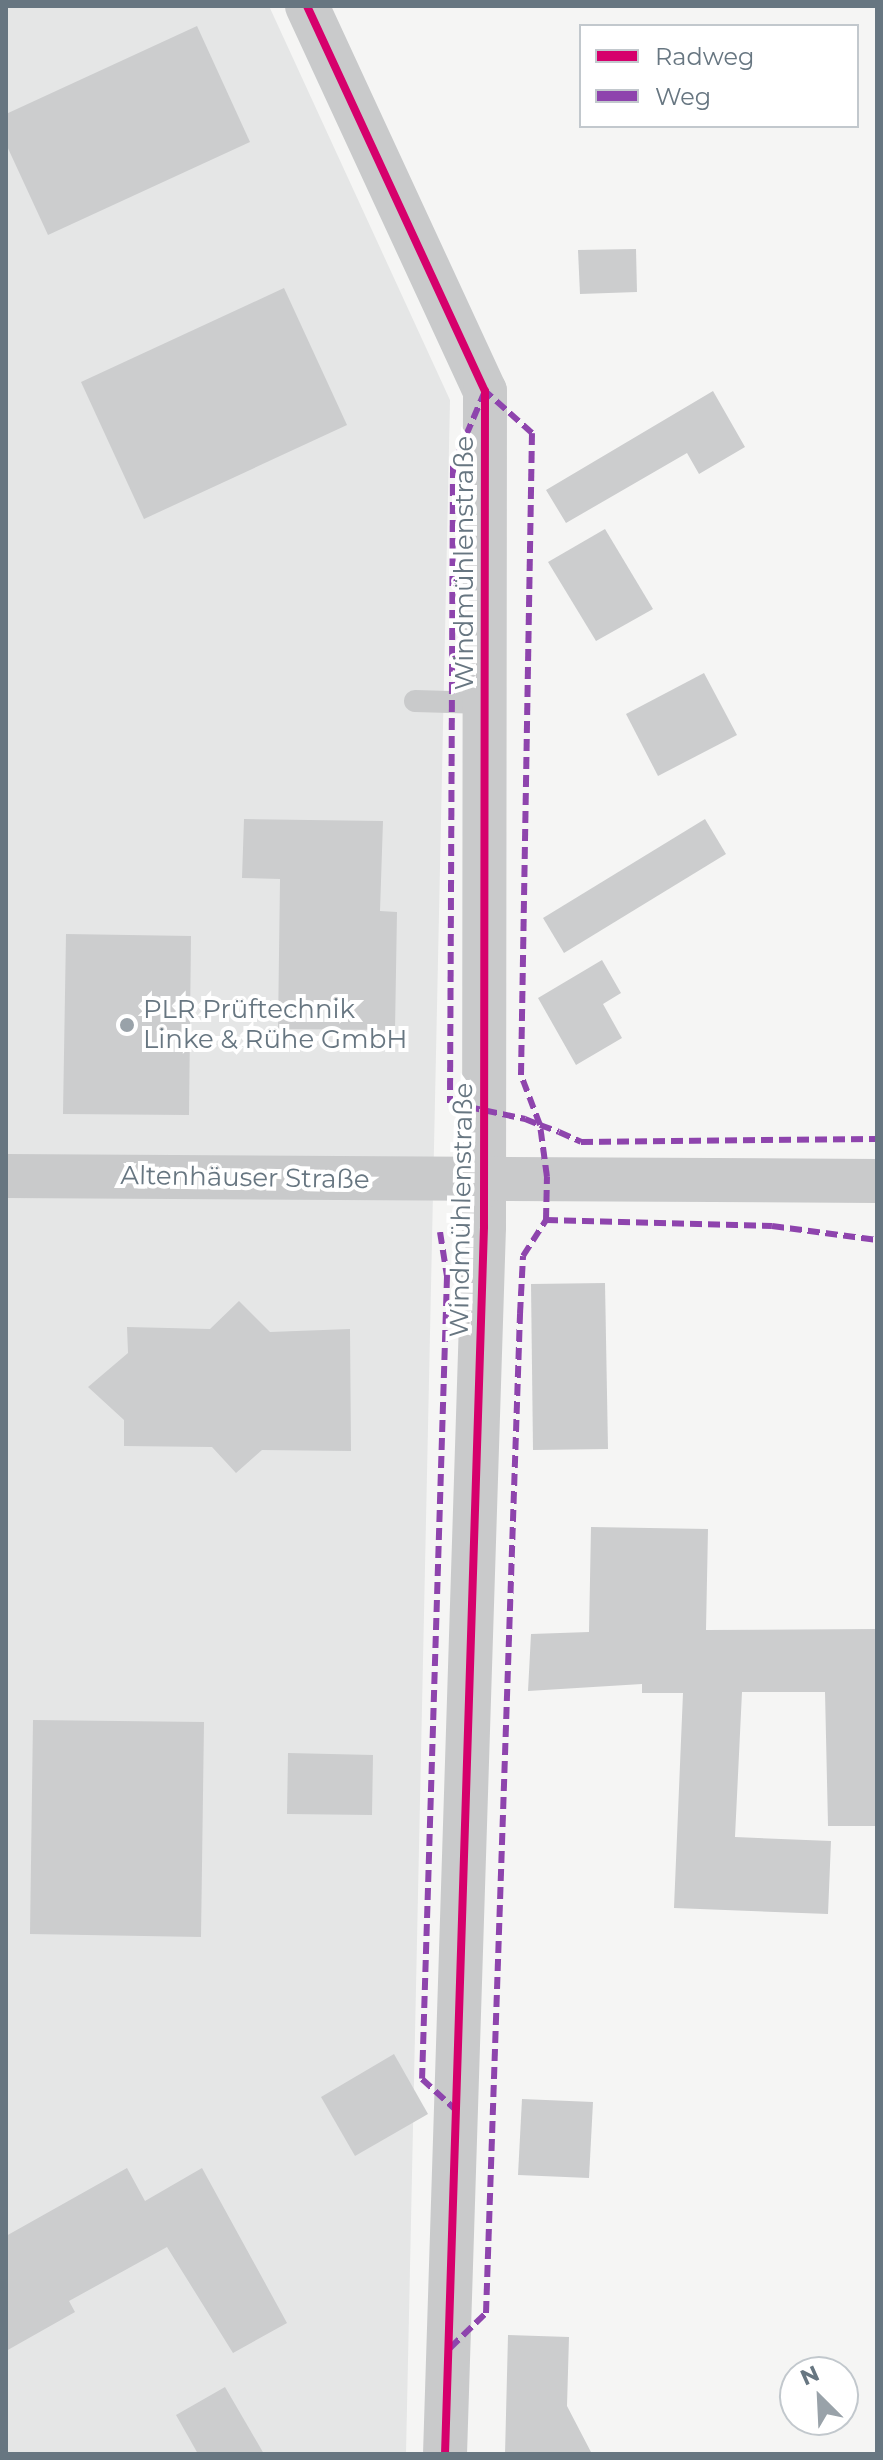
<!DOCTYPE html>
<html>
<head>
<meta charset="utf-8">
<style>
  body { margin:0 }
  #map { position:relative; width:883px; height:2460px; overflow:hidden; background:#f5f5f4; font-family:Montserrat,sans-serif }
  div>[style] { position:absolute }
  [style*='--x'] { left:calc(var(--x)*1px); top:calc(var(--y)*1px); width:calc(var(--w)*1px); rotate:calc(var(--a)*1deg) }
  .built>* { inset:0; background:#e5e6e6 }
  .building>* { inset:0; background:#cccdce }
  .service>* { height:22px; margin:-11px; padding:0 11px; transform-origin:11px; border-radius:11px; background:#c9cacb }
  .minor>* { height:44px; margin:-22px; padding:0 22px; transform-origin:22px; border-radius:22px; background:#c9cacb }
  .quiet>* { height:6px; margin-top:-3px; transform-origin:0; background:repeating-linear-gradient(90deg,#8e44ad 0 12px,transparent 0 18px) }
  .cycleway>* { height:8px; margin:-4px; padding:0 4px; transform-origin:4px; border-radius:4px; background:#d6006c }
  .dots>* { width:22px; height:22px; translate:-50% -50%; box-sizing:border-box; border:4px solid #fff; border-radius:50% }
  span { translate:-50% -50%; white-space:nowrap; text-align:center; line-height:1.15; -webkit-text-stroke:8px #fff; paint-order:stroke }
  .street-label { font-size:26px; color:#677681 }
  .poi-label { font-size:26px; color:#677681 }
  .left { translate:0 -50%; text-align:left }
  .frame { position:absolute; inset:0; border:8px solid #677681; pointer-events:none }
  .legend { position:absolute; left:579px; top:24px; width:280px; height:104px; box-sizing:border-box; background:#fff; border:2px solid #c2c8cd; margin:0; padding:10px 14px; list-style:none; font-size:24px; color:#677681 }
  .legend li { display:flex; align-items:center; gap:16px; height:40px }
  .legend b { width:40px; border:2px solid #c2c8cd }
  .north { position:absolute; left:779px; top:2356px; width:80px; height:80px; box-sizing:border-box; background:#fff; border:2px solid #c2c8cd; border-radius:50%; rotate:336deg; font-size:22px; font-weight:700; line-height:32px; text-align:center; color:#677681 }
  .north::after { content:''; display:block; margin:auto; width:28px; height:36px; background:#99a2a9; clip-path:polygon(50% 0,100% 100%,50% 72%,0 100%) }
</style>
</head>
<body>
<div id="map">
  <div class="built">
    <i style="clip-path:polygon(6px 6px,269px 6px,450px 400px,406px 2454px,6px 2454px)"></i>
  </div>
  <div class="building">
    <i style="clip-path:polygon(197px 26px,250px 142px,48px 235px,6px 144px,6px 114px)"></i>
    <i style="clip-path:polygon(636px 249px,637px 292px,580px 294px,578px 250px)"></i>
    <i style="clip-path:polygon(284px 288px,347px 425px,144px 519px,81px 382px)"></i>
    <i style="clip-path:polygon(713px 391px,745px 447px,699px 474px,687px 453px,566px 523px,546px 490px)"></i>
    <i style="clip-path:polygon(605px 529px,653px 609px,596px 641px,548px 562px)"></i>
    <i style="clip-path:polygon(704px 673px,737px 735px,658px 776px,626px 714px)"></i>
    <i style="clip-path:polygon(244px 819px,383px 821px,380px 911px,397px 912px,395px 1030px,278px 1029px,280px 879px,242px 878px)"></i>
    <i style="clip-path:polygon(705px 819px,726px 854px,564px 953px,543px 918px)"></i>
    <i style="clip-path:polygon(66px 934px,191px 936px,189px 1115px,63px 1114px)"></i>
    <i style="clip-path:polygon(602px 960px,621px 993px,603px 1004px,622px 1038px,576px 1065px,538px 998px)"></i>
    <i style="clip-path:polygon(605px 1283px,608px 1449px,533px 1450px,531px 1284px)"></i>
    <i style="clip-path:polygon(239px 1301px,270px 1332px,350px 1329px,351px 1451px,262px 1450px,236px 1473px,212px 1447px,124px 1446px,124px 1420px,88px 1387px,128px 1353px,127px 1327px,210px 1329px)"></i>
    <i style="clip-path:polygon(591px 1527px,708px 1529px,706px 1630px,877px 1629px,877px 1826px,828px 1826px,825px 1692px,742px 1692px,735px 1837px,831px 1841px,828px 1914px,674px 1908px,683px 1693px,642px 1693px,642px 1684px,528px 1691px,531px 1634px,589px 1632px)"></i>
    <i style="clip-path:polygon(33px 1720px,204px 1722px,201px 1937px,30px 1934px)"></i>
    <i style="clip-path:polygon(288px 1753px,373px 1755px,372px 1815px,287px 1814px)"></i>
    <i style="clip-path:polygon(394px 2054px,428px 2114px,355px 2156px,321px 2097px)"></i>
    <i style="clip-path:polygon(522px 2099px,593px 2102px,589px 2178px,518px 2175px)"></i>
    <i style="clip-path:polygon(127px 2168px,145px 2201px,202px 2168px,287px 2323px,233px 2353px,167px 2247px,69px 2301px,75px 2312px,6px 2351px,6px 2236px)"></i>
    <i style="clip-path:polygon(508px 2335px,569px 2337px,567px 2406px,592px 2454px,505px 2454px)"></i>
    <i style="clip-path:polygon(225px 2387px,264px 2454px,198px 2454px,176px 2415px)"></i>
  </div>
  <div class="service">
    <i style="--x:415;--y:701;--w:70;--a:1.6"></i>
  </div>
  <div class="minor">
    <i style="--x:307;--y:6;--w:424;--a:65.2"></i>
    <i style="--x:485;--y:391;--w:836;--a:90.07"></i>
    <i style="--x:484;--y:1227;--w:1228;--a:91.82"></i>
    <i style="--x:6;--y:1176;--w:871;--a:0.33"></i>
  </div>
  <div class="quiet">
    <i style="--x:546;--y:1220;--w:226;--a:1.5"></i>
    <i style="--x:772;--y:1226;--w:106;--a:7.6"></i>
    <i style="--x:440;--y:1232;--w:45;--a:81"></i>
    <i style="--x:447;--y:1276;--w:803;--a:91.78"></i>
    <i style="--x:422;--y:2079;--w:47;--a:42.4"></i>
    <i style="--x:450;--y:2348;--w:50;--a:-44.2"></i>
    <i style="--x:486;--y:2313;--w:1000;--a:-88.05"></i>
    <i style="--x:520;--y:1314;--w:58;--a:-87"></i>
    <i style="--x:523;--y:1256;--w:43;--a:-57.4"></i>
    <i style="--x:546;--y:1220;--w:43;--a:-88.7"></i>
    <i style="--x:547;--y:1177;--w:52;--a:-97.7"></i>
    <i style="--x:540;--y:1125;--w:53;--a:-110.8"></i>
    <i style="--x:521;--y:1075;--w:642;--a:-89.02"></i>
    <i style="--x:532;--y:433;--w:63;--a:-138.2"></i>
    <i style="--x:485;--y:391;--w:82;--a:113.1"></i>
    <i style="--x:453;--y:466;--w:637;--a:90.27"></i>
    <i style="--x:450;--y:1103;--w:77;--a:12"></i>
    <i style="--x:525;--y:1119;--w:16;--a:22"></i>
    <i style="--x:540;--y:1125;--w:20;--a:20"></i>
    <i style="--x:559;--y:1132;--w:24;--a:24"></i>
    <i style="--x:581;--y:1142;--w:296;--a:-0.6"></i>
  </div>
  <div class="cycleway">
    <i style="--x:307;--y:6;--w:424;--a:65.2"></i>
    <i style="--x:485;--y:391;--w:836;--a:90.07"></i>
    <i style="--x:484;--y:1227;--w:1228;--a:91.82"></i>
  </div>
  <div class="dots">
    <i style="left:127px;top:1025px;background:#99a2a9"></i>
  </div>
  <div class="street-label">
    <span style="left:465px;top:563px;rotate:-90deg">Windmühlenstraße</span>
    <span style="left:245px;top:1178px;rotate:1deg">Altenhäuser Straße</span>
    <span style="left:462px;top:1210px;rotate:-89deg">Windmühlenstraße</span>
  </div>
  <div class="poi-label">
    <span class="left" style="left:143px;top:1025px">PLR Prüftechnik<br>Linke &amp; Rühe GmbH</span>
  </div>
  <div class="frame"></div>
  <ul class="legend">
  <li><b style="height:10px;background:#d6006c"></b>Radweg</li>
  <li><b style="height:10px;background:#8e44ad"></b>Weg</li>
  </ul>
  <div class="north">N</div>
</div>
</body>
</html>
